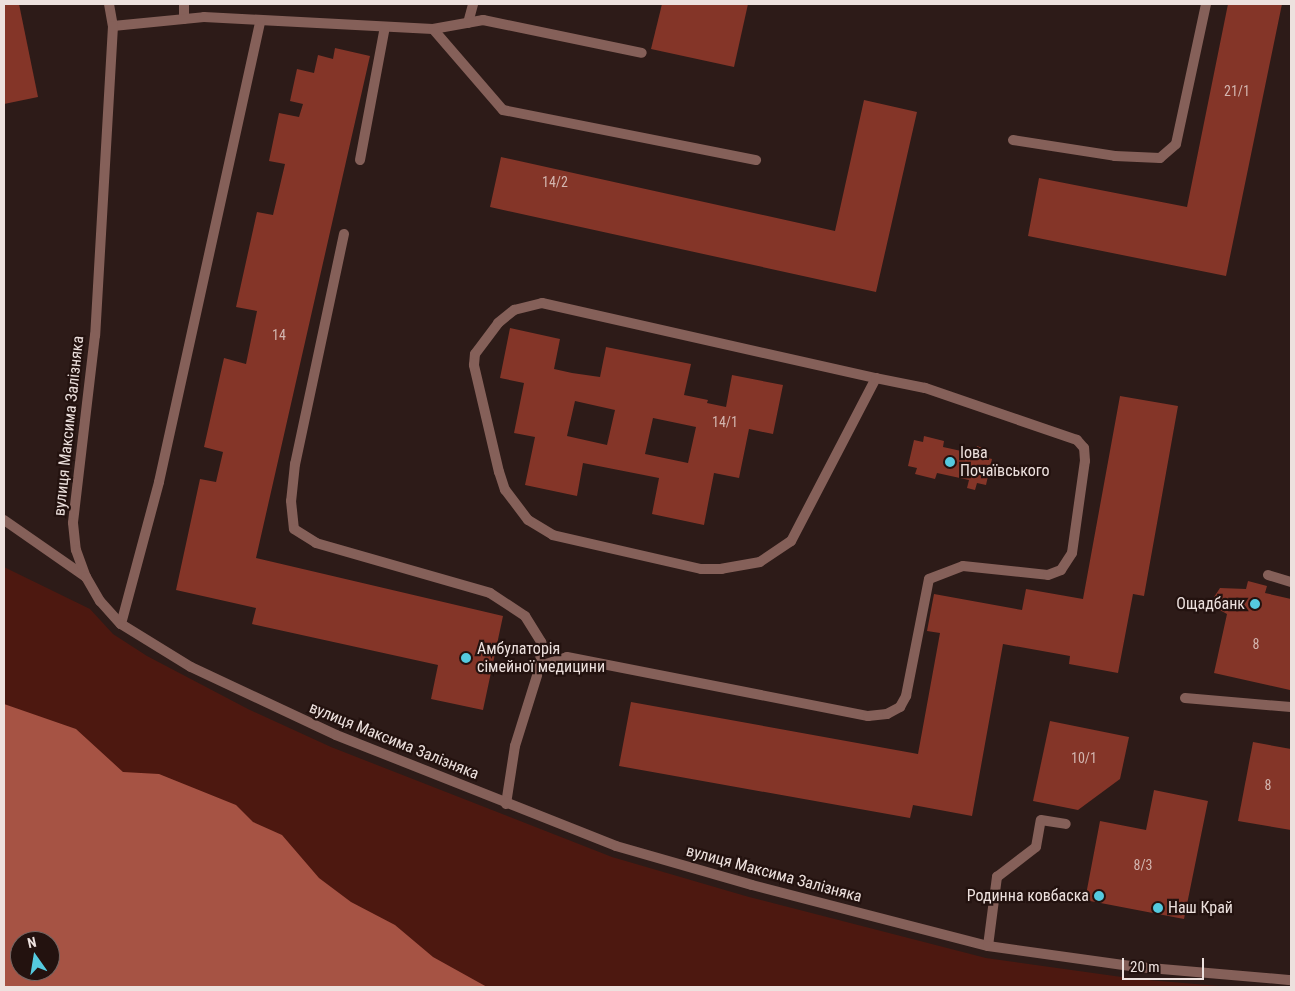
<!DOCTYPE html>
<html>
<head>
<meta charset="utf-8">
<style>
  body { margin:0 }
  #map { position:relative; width:1295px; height:991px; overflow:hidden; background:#2d1b18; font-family:"Roboto Condensed",sans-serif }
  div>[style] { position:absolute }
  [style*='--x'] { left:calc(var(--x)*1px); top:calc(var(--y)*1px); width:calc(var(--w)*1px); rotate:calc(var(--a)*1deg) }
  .green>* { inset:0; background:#4d1810 }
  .water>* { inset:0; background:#a65344 }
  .building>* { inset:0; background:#843528 }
  .service>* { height:10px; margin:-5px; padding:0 5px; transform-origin:5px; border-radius:5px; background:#856059 }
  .minor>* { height:10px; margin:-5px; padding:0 5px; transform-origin:5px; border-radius:5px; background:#856059 }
  .dots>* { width:14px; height:14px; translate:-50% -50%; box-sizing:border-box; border:2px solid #23120f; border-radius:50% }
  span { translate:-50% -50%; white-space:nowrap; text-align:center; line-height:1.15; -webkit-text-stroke:4.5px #23120f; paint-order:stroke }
  .number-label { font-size:14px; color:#d3b6b0 }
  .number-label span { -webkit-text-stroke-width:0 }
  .street-label { font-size:16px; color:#ede1de }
  .poi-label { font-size:16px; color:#ede1de }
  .left { translate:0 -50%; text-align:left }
  .right { translate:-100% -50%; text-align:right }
  .frame { position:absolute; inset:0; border:5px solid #ede1de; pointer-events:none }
  .north { position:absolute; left:10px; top:931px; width:50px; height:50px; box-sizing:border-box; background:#23120f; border:1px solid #746562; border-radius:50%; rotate:347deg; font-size:14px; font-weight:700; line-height:20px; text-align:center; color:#ede1de }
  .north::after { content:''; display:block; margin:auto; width:18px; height:22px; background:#55cadf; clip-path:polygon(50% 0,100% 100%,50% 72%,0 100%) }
  .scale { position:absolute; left:1122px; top:958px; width:82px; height:22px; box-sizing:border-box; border:2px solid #ede1de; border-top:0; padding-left:6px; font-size:15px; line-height:18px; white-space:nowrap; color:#ede1de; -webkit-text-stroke:4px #23120f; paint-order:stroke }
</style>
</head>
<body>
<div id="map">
  <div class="green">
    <i style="clip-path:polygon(evenodd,4px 567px,90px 609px,113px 634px,147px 656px,248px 709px,331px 747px,612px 857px,749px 897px,986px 958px,1136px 979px,1231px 987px,4px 987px,4px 567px,20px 941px,50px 941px,50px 971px,20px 971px,20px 941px)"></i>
  </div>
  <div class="water">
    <i style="clip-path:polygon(evenodd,4px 704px,76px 729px,123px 772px,159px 774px,236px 805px,253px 822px,282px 835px,319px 878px,351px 902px,395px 925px,433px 957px,487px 987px,4px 987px,4px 704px,20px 941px,50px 941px,50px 971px,20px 971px,20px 941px)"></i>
  </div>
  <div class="building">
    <i style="clip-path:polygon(4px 4px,19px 4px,38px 97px,4px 104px)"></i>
    <i style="clip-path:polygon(662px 4px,748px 4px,734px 67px,651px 49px)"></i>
    <i style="clip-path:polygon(1228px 4px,1282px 4px,1226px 276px,1028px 236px,1039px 178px,1187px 207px)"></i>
    <i style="clip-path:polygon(335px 48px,370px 56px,256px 558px,503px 616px,483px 710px,431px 699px,438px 665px,252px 624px,256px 608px,176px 590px,200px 479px,216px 482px,223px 452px,204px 447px,224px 358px,246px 364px,257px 311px,236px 307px,257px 212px,273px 215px,285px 164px,269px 161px,279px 113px,299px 117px,303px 104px,290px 101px,297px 69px,314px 73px,318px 55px,333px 59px)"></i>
    <i style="clip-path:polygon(864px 100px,917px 112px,876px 292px,490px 207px,501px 157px,835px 231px)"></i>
    <i style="clip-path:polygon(evenodd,510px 328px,560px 339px,554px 369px,572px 373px,600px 377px,606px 347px,691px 364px,684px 395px,708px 400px,707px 403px,726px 407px,732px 375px,783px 385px,773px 434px,749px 429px,739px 478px,714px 473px,704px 525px,652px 514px,659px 478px,583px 463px,577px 496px,525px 485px,535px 437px,514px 433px,524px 383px,500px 378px,510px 328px,575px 401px,615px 410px,607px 445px,567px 436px,575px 401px,510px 328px,653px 418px,696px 427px,688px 463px,645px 454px,653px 418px)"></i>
    <i style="clip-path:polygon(1120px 396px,1178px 406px,1144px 596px,1133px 594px,1118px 673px,1069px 664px,1070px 656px,1003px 644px,972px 816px,913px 805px,910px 818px,619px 766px,631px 702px,918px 754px,940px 633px,927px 631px,934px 594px,1022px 610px,1026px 589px,1083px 599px)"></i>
    <i style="clip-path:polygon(924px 436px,944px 441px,943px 447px,975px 454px,977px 446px,985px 449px,983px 457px,992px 459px,986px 485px,977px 483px,975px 490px,967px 488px,969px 480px,937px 473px,935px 479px,915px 474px,917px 468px,908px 466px,914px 440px,923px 442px)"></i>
    <i style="clip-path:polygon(1248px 581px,1267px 586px,1265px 593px,1291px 599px,1290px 690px,1214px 673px,1227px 614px,1216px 608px,1214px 597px,1220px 588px,1246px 589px)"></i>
    <i style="clip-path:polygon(1050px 721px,1129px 737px,1120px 779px,1078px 810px,1033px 801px)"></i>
    <i style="clip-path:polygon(1253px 742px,1291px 749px,1291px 830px,1238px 821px)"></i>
    <i style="clip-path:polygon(1154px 790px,1208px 801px,1184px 919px,1085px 900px,1100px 821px,1146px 830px)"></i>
  </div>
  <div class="service">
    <i style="--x:184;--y:19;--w:15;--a:-90"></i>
    <i style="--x:468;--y:23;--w:20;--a:-75"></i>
    <i style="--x:113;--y:26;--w:91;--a:-5.6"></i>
    <i style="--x:204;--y:17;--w:229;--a:3"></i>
    <i style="--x:433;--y:29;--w:51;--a:-10.2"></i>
    <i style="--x:483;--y:20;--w:162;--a:11.7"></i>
    <i style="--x:433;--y:29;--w:107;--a:49.2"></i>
    <i style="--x:503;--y:110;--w:258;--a:11.2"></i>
    <i style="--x:1013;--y:140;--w:103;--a:8.9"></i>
    <i style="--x:1115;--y:156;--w:45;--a:2.5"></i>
    <i style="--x:1160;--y:158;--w:21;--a:-41"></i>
    <i style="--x:1176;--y:144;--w:143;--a:-77.9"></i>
    <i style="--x:360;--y:160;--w:135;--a:-79.4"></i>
    <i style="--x:344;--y:234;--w:235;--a:102"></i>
    <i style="--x:295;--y:464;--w:37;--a:96"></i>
    <i style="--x:291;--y:501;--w:28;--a:84"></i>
    <i style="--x:294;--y:529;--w:26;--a:32"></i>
    <i style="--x:316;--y:543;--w:181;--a:16"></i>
    <i style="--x:490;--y:593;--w:42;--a:33.3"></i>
    <i style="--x:525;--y:616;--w:31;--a:58"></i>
    <i style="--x:541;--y:642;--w:24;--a:92"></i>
    <i style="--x:542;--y:303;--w:342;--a:12.7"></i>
    <i style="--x:876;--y:378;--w:184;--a:117.5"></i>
    <i style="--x:791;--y:541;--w:37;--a:146"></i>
    <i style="--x:760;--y:562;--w:39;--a:170"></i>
    <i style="--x:722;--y:569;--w:21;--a:180"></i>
    <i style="--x:701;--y:569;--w:152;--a:-167.1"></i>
    <i style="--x:553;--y:535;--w:29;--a:-149"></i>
    <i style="--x:528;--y:520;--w:38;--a:-127"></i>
    <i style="--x:505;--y:490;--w:19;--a:-108"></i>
    <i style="--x:499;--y:472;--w:110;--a:-103.2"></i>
    <i style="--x:474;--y:365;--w:11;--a:-85"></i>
    <i style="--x:475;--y:354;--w:39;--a:-53"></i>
    <i style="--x:498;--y:323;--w:21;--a:-39"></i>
    <i style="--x:514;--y:310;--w:29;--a:-14"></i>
    <i style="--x:4;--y:520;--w:100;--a:34.8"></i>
    <i style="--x:1268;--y:575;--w:24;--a:17"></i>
    <i style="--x:121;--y:624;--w:147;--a:-75"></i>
    <i style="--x:159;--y:482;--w:473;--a:-77.6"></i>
    <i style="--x:1185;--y:698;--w:106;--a:4.9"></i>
    <i style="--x:506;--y:804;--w:59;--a:-81.2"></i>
    <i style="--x:515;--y:746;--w:84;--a:-72.6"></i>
    <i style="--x:540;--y:666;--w:28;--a:-18"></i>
    <i style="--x:567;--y:657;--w:307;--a:11.1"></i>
    <i style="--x:868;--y:716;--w:19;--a:-6"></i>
    <i style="--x:887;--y:714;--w:15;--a:-28"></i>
    <i style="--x:900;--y:707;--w:13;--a:-61"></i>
    <i style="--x:906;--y:696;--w:119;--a:-78.9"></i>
    <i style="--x:929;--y:579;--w:36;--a:-21"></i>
    <i style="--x:963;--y:566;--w:85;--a:6"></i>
    <i style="--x:1048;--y:575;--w:14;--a:-21"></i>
    <i style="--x:1061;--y:570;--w:20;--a:-57"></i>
    <i style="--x:1072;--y:553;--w:93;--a:-82"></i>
    <i style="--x:1085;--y:461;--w:13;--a:-94"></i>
    <i style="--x:1084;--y:448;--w:11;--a:-131"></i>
    <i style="--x:1077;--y:440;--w:161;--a:-161.1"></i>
    <i style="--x:925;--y:388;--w:50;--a:-168.5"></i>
    <i style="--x:988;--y:946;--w:70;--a:-82.6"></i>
    <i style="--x:997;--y:877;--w:49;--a:-37.6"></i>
    <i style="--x:1036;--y:847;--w:27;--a:-80"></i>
    <i style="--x:1041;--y:820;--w:25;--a:9"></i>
  </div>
  <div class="minor">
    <i style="--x:109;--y:4;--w:22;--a:80"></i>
    <i style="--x:113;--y:26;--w:310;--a:93.3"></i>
    <i style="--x:95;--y:335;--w:189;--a:96.7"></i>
    <i style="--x:73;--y:523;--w:27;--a:84"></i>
    <i style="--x:76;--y:550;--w:29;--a:70"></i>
    <i style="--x:86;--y:577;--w:28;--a:60"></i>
    <i style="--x:100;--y:601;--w:31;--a:48"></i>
    <i style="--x:121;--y:624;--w:82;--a:31.6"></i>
    <i style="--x:191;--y:667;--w:160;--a:25.1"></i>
    <i style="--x:336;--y:735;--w:301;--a:21.6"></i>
    <i style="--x:616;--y:846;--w:141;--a:16"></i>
    <i style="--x:752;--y:885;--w:244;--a:14.5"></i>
    <i style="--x:988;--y:946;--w:151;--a:8"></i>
    <i style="--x:1138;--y:967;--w:154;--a:4.9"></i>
  </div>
  <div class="dots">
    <i style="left:950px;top:462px;background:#55cadf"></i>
    <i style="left:1255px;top:604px;background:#55cadf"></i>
    <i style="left:466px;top:658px;background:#55cadf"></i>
    <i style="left:1099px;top:896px;background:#55cadf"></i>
    <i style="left:1158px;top:908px;background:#55cadf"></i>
  </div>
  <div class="number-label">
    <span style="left:1237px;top:91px">21/1</span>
    <span style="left:555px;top:182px">14/2</span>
    <span style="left:279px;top:335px">14</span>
    <span style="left:725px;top:422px">14/1</span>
    <span style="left:1256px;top:644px">8</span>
    <span style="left:1084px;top:758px">10/1</span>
    <span style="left:1268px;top:785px">8</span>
    <span style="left:1143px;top:865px">8/3</span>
  </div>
  <div class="street-label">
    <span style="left:69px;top:426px;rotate:-84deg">вулиця Максима Залізняка</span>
    <span style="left:394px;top:741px;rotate:22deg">вулиця Максима Залізняка</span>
    <span style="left:774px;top:874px;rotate:15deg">вулиця Максима Залізняка</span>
  </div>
  <div class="poi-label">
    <span class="left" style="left:960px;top:462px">Іова<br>Почаївського</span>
    <span class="right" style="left:1245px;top:604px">Ощадбанк</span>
    <span class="left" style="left:477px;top:658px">Амбулаторія<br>сімейної медицини</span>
    <span class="right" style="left:1089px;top:896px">Родинна ковбаска</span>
    <span class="left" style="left:1168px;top:908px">Наш Край</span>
  </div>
  <div class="frame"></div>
  <div class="north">N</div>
  <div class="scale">20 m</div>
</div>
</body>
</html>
